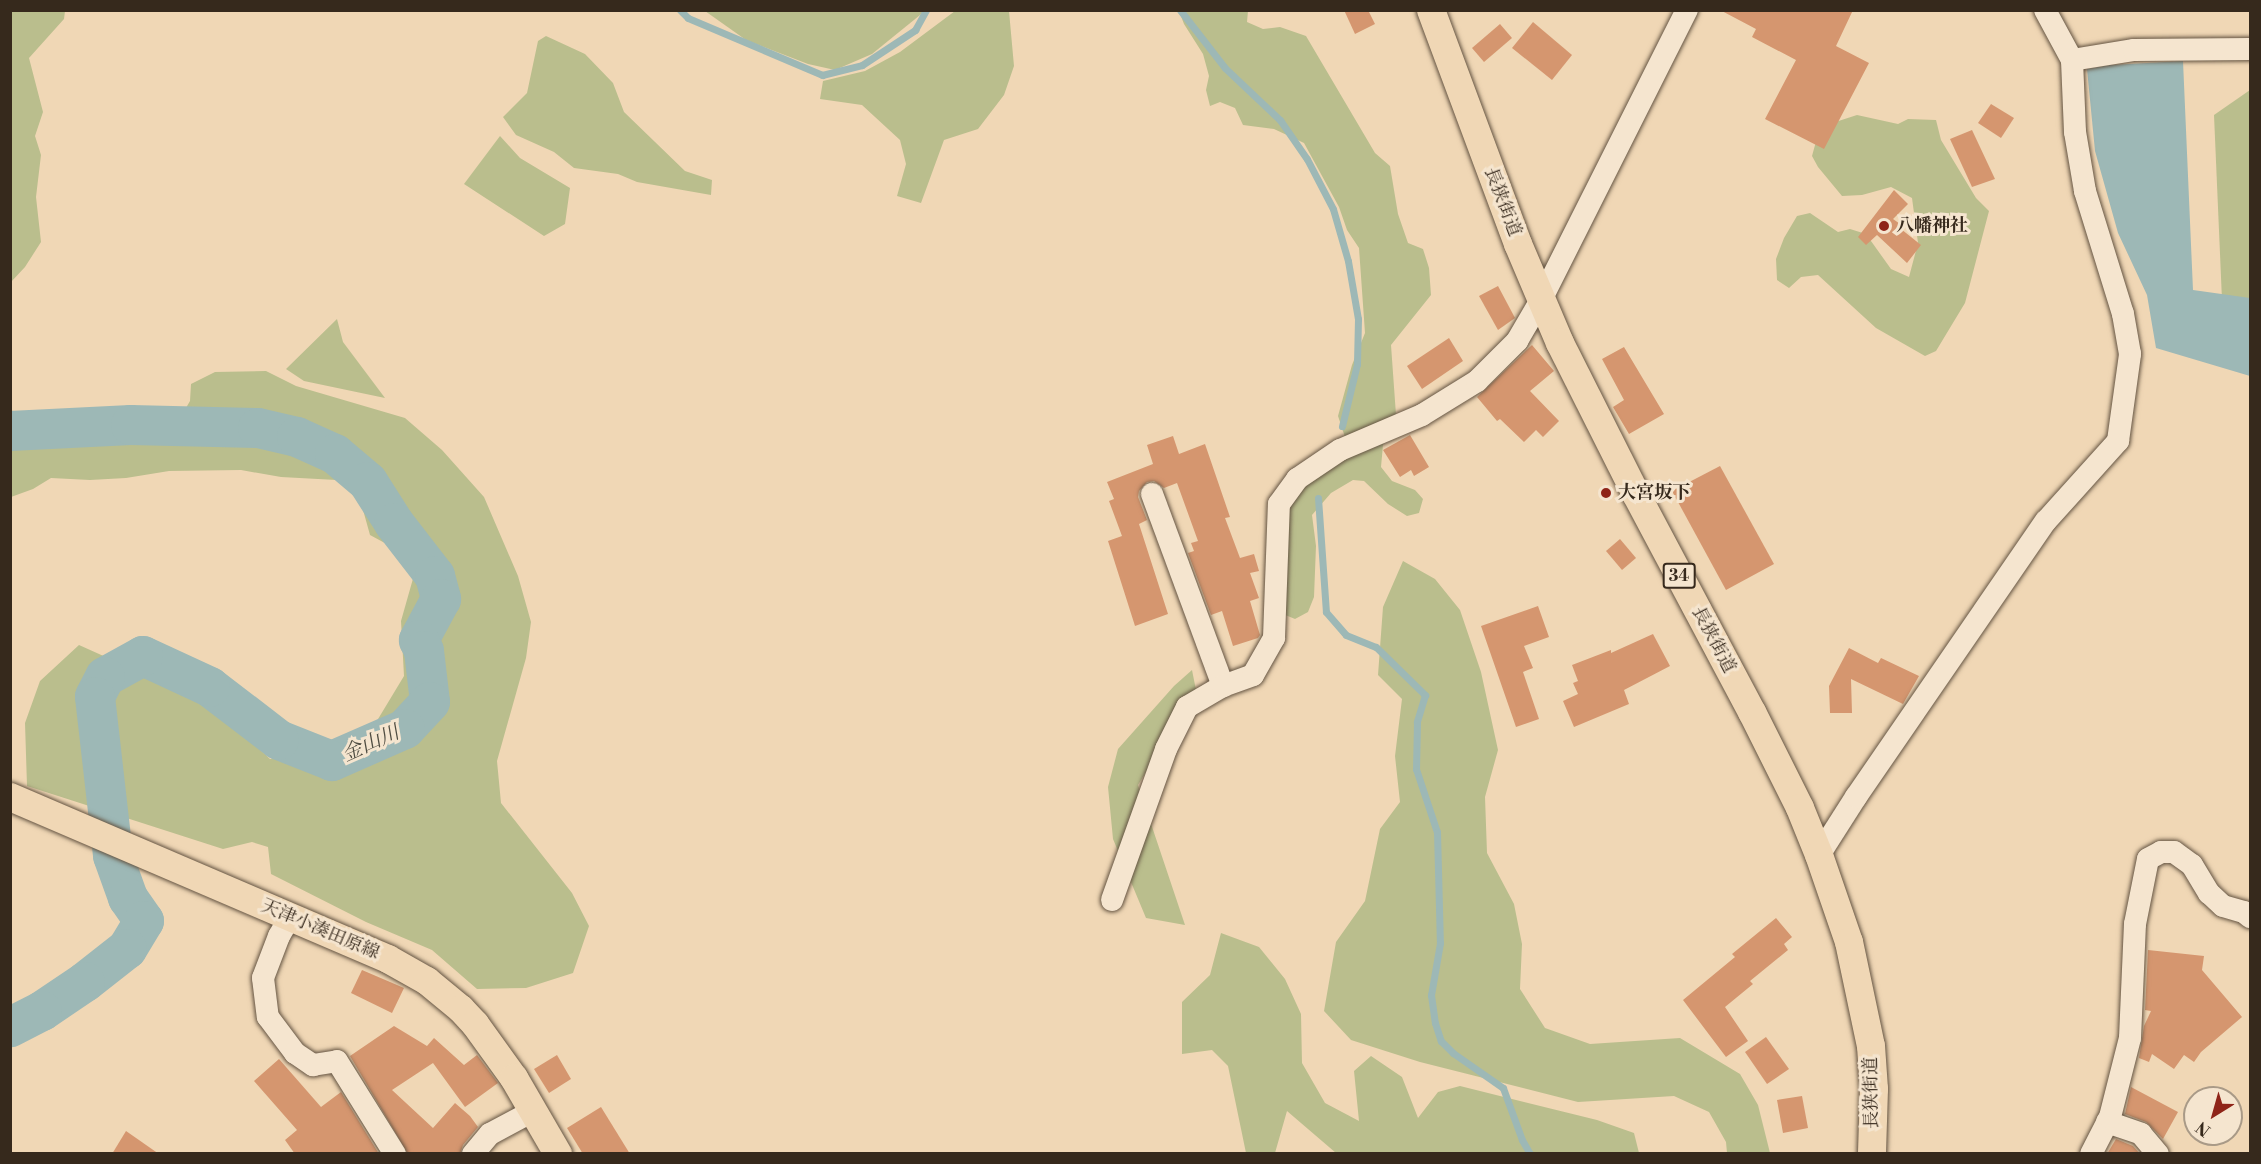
<!DOCTYPE html>
<html>
<head>
<meta charset="utf-8">
<style>
  body { margin:0 }
  #map { position:relative; width:2261px; height:1164px; overflow:hidden; background:#f0d7b5; font-family:"Libre Bodoni","Noto Serif JP",serif }
  div>[style] { position:absolute }
  [style*='--x'] { left:calc(var(--x)*1px); top:calc(var(--y)*1px); width:calc(var(--w)*1px); rotate:calc(var(--a)*1deg) }
  .green>* { inset:0; background:#babe8d }
  .water>* { inset:0; background:#9db8b6 }
  .stream>* { height:7px; margin:-3.5px; padding:0 3.5px; transform-origin:3.5px; border-radius:3.5px; background:#9db8b6 }
  .river>* { height:40px; margin:-20px; padding:0 20px; transform-origin:20px; border-radius:20px; background:#9db8b6 }
  .building>* { inset:0; background:#d5966f }
  .roads { filter:drop-shadow(0 0 2px #645442) drop-shadow(0 0 2px #645442) }
  .minor>* { height:22px; margin:-11px; padding:0 11px; transform-origin:11px; border-radius:11px; background:#f5e5cf }
  .major>* { height:28px; margin:-14px; padding:0 14px; transform-origin:14px; border-radius:14px; background:#f0d7b5 }
  .dots>* { width:16px; height:16px; translate:-50% -50%; box-sizing:border-box; border:3px solid #f5e5cf; border-radius:50% }
  span { translate:-50% -50%; white-space:nowrap; text-align:center; line-height:1.15; -webkit-text-stroke:6px #f5e5cf; paint-order:stroke }
  .shield-label span { padding:2px 4px; background:#f5e5cf; border:2px solid; border-radius:4px; -webkit-text-stroke-width:0 }
  .shield-label { font-size:16px; color:#36291c; font-weight:700 }
  .street-label { font-size:18px; color:#36291c }
  .poi-label { font-size:18px; color:#36291c; font-weight:700 }
  .left { translate:0 -50%; text-align:left }
  .water-label { font-size:20px; color:#504d42; font-style:italic }
  .frame { position:absolute; inset:0; border:12px solid #36291c; pointer-events:none }
  .north { position:absolute; left:2183px; top:1086px; width:60px; height:60px; box-sizing:border-box; background:#f5e5cf; border:2px solid #a99a87; border-radius:50%; rotate:217deg; font-size:16px; font-weight:700; line-height:24px; text-align:center; color:#36291c }
  .north::after { content:''; display:block; margin:auto; width:21px; height:27px; background:#8f2418; clip-path:polygon(50% 0,100% 100%,50% 72%,0 100%) }
</style>
</head>
<body>
<div id="map">
  <div class="green">
    <i style="clip-path:polygon(11px 10px,65px 11px,64px 19px,29px 58px,43px 112px,35px 136px,41px 155px,36px 197px,41px 242px,25px 267px,11px 282px)"></i>
    <i style="clip-path:polygon(705px 11px,925px 11px,872px 54px,835px 70px,808px 64px,746px 40px)"></i>
    <i style="clip-path:polygon(955px 11px,1009px 11px,1014px 66px,1004px 95px,978px 129px,944px 140px,921px 203px,897px 196px,906px 164px,900px 140px,862px 105px,820px 99px,823px 81px,865px 71px,900px 52px)"></i>
    <i style="clip-path:polygon(1179px 11px,1248px 11px,1247px 22px,1263px 29px,1280px 27px,1306px 36px,1375px 153px,1390px 166px,1398px 214px,1408px 243px,1423px 249px,1429px 268px,1431px 295px,1391px 345px,1396px 415px,1383px 445px,1381px 467px,1392px 481px,1415px 490px,1423px 499px,1419px 513px,1407px 516px,1388px 504px,1364px 481px,1353px 480px,1331px 493px,1312px 515px,1316px 546px,1314px 597px,1308px 612px,1295px 619px,1283px 614px,1288px 505px,1345px 437px,1338px 416px,1352px 365px,1365px 333px,1359px 248px,1347px 230px,1339px 207px,1304px 143px,1274px 129px,1243px 125px,1235px 108px,1220px 102px,1210px 106px,1206px 90px,1209px 76px,1203px 54px,1184px 24px)"></i>
    <i style="clip-path:polygon(546px 36px,585px 54px,613px 83px,624px 112px,685px 171px,712px 180px,711px 195px,637px 182px,618px 174px,574px 168px,554px 152px,516px 135px,503px 117px,527px 93px,538px 41px)"></i>
    <i style="clip-path:polygon(2250px 90px,2250px 300px,2222px 300px,2214px 115px)"></i>
    <i style="clip-path:polygon(1857px 115px,1898px 124px,1908px 119px,1936px 120px,1941px 140px,1976px 198px,1989px 211px,1965px 303px,1936px 351px,1925px 356px,1876px 328px,1818px 275px,1801px 277px,1789px 288px,1777px 280px,1776px 259px,1784px 238px,1797px 216px,1810px 213px,1838px 232px,1850px 229px,1866px 234px,1891px 269px,1909px 277px,1918px 243px,1912px 198px,1891px 187px,1862px 195px,1842px 196px,1818px 167px,1812px 156px,1820px 127px)"></i>
    <i style="clip-path:polygon(500px 136px,520px 158px,570px 188px,565px 224px,544px 236px,464px 184px)"></i>
    <i style="clip-path:polygon(337px 319px,343px 342px,385px 398px,304px 381px,286px 369px)"></i>
    <i style="clip-path:polygon(266px 371px,296px 386px,405px 418px,442px 450px,484px 497px,518px 576px,531px 622px,526px 658px,497px 761px,501px 803px,572px 893px,589px 926px,573px 973px,526px 988px,477px 989px,432px 950px,366px 922px,271px 874px,268px 847px,252px 842px,223px 849px,27px 786px,25px 723px,40px 681px,79px 645px,128px 667px,160px 672px,240px 731px,270px 759px,343px 746px,369px 734px,404px 676px,401px 621px,418px 561px,370px 535px,355px 481px,281px 477px,241px 470px,169px 471px,126px 478px,90px 480px,51px 478px,33px 489px,11px 497px,11px 410px,22px 416px,58px 420px,145px 411px,183px 413px,190px 401px,191px 384px,215px 372px)"></i>
    <i style="clip-path:polygon(1403px 561px,1435px 579px,1460px 610px,1481px 672px,1498px 750px,1485px 797px,1487px 853px,1514px 904px,1522px 944px,1520px 989px,1545px 1028px,1590px 1044px,1680px 1038px,1740px 1074px,1758px 1105px,1770px 1153px,1727px 1153px,1726px 1142px,1709px 1112px,1674px 1096px,1578px 1102px,1420px 1062px,1351px 1040px,1324px 1011px,1336px 942px,1365px 901px,1380px 829px,1400px 802px,1395px 756px,1402px 699px,1378px 675px,1383px 607px)"></i>
    <i style="clip-path:polygon(1192px 670px,1196px 690px,1138px 785px,1185px 925px,1146px 918px,1113px 839px,1108px 787px,1118px 749px,1174px 686px)"></i>
    <i style="clip-path:polygon(1221px 933px,1259px 947px,1285px 979px,1301px 1014px,1302px 1063px,1325px 1103px,1359px 1121px,1354px 1071px,1371px 1056px,1402px 1077px,1418px 1118px,1438px 1092px,1460px 1086px,1597px 1120px,1634px 1133px,1639px 1153px,1336px 1153px,1287px 1111px,1275px 1153px,1246px 1153px,1228px 1066px,1212px 1050px,1182px 1054px,1182px 1002px,1210px 975px)"></i>
  </div>
  <div class="water">
    <i style="clip-path:polygon(2183px 61px,2193px 290px,2250px 298px,2250px 376px,2156px 348px,2147px 295px,2118px 233px,2095px 151px,2087px 69px,2110px 65px)"></i>
  </div>
  <div class="stream">
    <i style="--x:680;--y:10;--w:11;--a:45"></i>
    <i style="--x:688;--y:18;--w:146;--a:23"></i>
    <i style="--x:822;--y:75;--w:41;--a:-14"></i>
    <i style="--x:862;--y:65;--w:64;--a:-33.4"></i>
    <i style="--x:915;--y:30;--w:23;--a:-61"></i>
    <i style="--x:1180;--y:10;--w:73;--a:52.2"></i>
    <i style="--x:1225;--y:68;--w:76;--a:43.4"></i>
    <i style="--x:1280;--y:120;--w:47;--a:55.3"></i>
    <i style="--x:1307;--y:159;--w:56;--a:62.5"></i>
    <i style="--x:1333;--y:209;--w:54;--a:73.9"></i>
    <i style="--x:1348;--y:261;--w:59;--a:80.2"></i>
    <i style="--x:1358;--y:319;--w:45;--a:91.3"></i>
    <i style="--x:1357;--y:364;--w:64;--a:103.6"></i>
    <i style="--x:1318;--y:498;--w:114;--a:86"></i>
    <i style="--x:1326;--y:612;--w:30;--a:49"></i>
    <i style="--x:1346;--y:635;--w:32;--a:22"></i>
    <i style="--x:1376;--y:647;--w:69;--a:44.4"></i>
    <i style="--x:1425;--y:695;--w:28;--a:107"></i>
    <i style="--x:1417;--y:722;--w:47;--a:91.2"></i>
    <i style="--x:1416;--y:769;--w:66;--a:71.6"></i>
    <i style="--x:1437;--y:832;--w:111;--a:88.5"></i>
    <i style="--x:1440;--y:943;--w:53;--a:99.8"></i>
    <i style="--x:1431;--y:995;--w:28;--a:82"></i>
    <i style="--x:1435;--y:1023;--w:19;--a:72"></i>
    <i style="--x:1441;--y:1041;--w:17;--a:45"></i>
    <i style="--x:1453;--y:1053;--w:61;--a:35"></i>
    <i style="--x:1503;--y:1088;--w:55;--a:69.9"></i>
    <i style="--x:1522;--y:1140;--w:16;--a:60"></i>
  </div>
  <div class="river">
    <i style="--x:10;--y:431;--w:121;--a:-2.8"></i>
    <i style="--x:131;--y:425;--w:127;--a:1.4"></i>
    <i style="--x:258;--y:428;--w:40;--a:13"></i>
    <i style="--x:297;--y:437;--w:42;--a:24.1"></i>
    <i style="--x:335;--y:454;--w:43;--a:40.3"></i>
    <i style="--x:368;--y:482;--w:49;--a:57.6"></i>
    <i style="--x:394;--y:523;--w:67;--a:52.3"></i>
    <i style="--x:435;--y:576;--w:24;--a:75"></i>
    <i style="--x:441;--y:599;--w:47;--a:118.2"></i>
    <i style="--x:419;--y:640;--w:12;--a:66"></i>
    <i style="--x:424;--y:651;--w:51;--a:83.3"></i>
    <i style="--x:430;--y:702;--w:37;--a:133"></i>
    <i style="--x:405;--y:729;--w:80;--a:156.3"></i>
    <i style="--x:332;--y:761;--w:57;--a:-158.4"></i>
    <i style="--x:279;--y:740;--w:87;--a:-142.5"></i>
    <i style="--x:210;--y:687;--w:74;--a:-155.2"></i>
    <i style="--x:143;--y:656;--w:43;--a:151.1"></i>
    <i style="--x:105;--y:677;--w:22;--a:117"></i>
    <i style="--x:95;--y:697;--w:160;--a:83.5"></i>
    <i style="--x:113;--y:856;--w:45;--a:70.3"></i>
    <i style="--x:128;--y:898;--w:28;--a:55"></i>
    <i style="--x:144;--y:921;--w:33;--a:121"></i>
    <i style="--x:127;--y:949;--w:53;--a:141.8"></i>
    <i style="--x:85;--y:982;--w:52;--a:146"></i>
    <i style="--x:42;--y:1011;--w:36;--a:153"></i>
  </div>
  <div class="building">
    <i style="clip-path:polygon(1344px 10px,1368px 10px,1375px 24px,1355px 34px)"></i>
    <i style="clip-path:polygon(1720px 10px,1853px 10px,1836px 46px,1869px 63px,1824px 149px,1765px 119px,1796px 60px,1752px 37px,1756px 29px)"></i>
    <i style="clip-path:polygon(1533px 22px,1572px 55px,1552px 80px,1512px 48px)"></i>
    <i style="clip-path:polygon(1500px 24px,1512px 38px,1484px 62px,1472px 48px)"></i>
    <i style="clip-path:polygon(1991px 104px,2014px 118px,2001px 138px,1978px 123px)"></i>
    <i style="clip-path:polygon(1972px 130px,1995px 179px,1972px 187px,1950px 139px)"></i>
    <i style="clip-path:polygon(1894px 190px,1908px 204px,1893px 219px,1903px 226px,1901px 229px,1921px 245px,1907px 263px,1877px 235px,1866px 245px,1858px 237px)"></i>
    <i style="clip-path:polygon(1498px 286px,1515px 318px,1498px 330px,1479px 296px)"></i>
    <i style="clip-path:polygon(1449px 338px,1463px 361px,1422px 389px,1407px 366px)"></i>
    <i style="clip-path:polygon(1532px 345px,1554px 371px,1530px 391px,1559px 421px,1543px 437px,1536px 430px,1524px 442px,1500px 419px,1497px 421px,1477px 397px)"></i>
    <i style="clip-path:polygon(1624px 347px,1664px 414px,1629px 434px,1613px 407px,1624px 400px,1602px 359px)"></i>
    <i style="clip-path:polygon(1410px 435px,1429px 467px,1414px 476px,1411px 470px,1400px 477px,1383px 450px)"></i>
    <i style="clip-path:polygon(1173px 436px,1179px 454px,1205px 444px,1230px 517px,1225px 518px,1240px 558px,1254px 554px,1259px 571px,1250px 573px,1259px 598px,1250px 601px,1260px 635px,1258px 638px,1233px 646px,1222px 611px,1211px 615px,1188px 553px,1194px 551px,1191px 543px,1198px 541px,1177px 483px,1164px 488px,1154px 481px,1147px 482px,1139px 491px,1138px 497px,1147px 520px,1139px 524px,1168px 614px,1135px 626px,1108px 541px,1122px 536px,1109px 501px,1114px 499px,1107px 482px,1153px 464px,1147px 445px)"></i>
    <i style="clip-path:polygon(1720px 466px,1774px 564px,1726px 590px,1672px 491px)"></i>
    <i style="clip-path:polygon(1620px 539px,1636px 558px,1622px 570px,1606px 551px)"></i>
    <i style="clip-path:polygon(1538px 606px,1549px 637px,1524px 646px,1533px 668px,1523px 672px,1539px 719px,1516px 727px,1481px 626px)"></i>
    <i style="clip-path:polygon(1653px 634px,1670px 666px,1624px 690px,1629px 704px,1574px 727px,1563px 701px,1578px 694px,1573px 683px,1578px 681px,1572px 665px,1611px 650px,1611px 653px)"></i>
    <i style="clip-path:polygon(1849px 648px,1878px 663px,1881px 658px,1919px 676px,1903px 704px,1851px 679px,1852px 713px,1830px 713px,1829px 686px)"></i>
    <i style="clip-path:polygon(1776px 918px,1792px 937px,1784px 944px,1788px 950px,1750px 981px,1753px 984px,1725px 1007px,1748px 1041px,1726px 1057px,1683px 1000px,1735px 957px,1732px 954px)"></i>
    <i style="clip-path:polygon(2148px 950px,2204px 956px,2202px 970px,2242px 1017px,2201px 1052px,2194px 1062px,2184px 1055px,2174px 1069px,2152px 1054px,2149px 1062px,2139px 1058px,2144px 1026px,2151px 1011px,2145px 1010px)"></i>
    <i style="clip-path:polygon(362px 970px,404px 988px,392px 1013px,351px 993px)"></i>
    <i style="clip-path:polygon(394px 1026px,427px 1046px,434px 1038px,464px 1065px,477px 1055px,498px 1083px,465px 1107px,433px 1063px,392px 1090px,433px 1128px,455px 1103px,470px 1116px,478px 1127px,463px 1145px,460px 1154px,408px 1154px,350px 1056px)"></i>
    <i style="clip-path:polygon(1766px 1037px,1789px 1069px,1767px 1084px,1745px 1052px)"></i>
    <i style="clip-path:polygon(557px 1055px,571px 1079px,549px 1093px,534px 1069px)"></i>
    <i style="clip-path:polygon(279px 1059px,321px 1107px,341px 1092px,379px 1154px,295px 1154px,285px 1140px,297px 1130px,254px 1081px)"></i>
    <i style="clip-path:polygon(2131px 1087px,2178px 1112px,2163px 1139px,2146px 1122px,2125px 1114px)"></i>
    <i style="clip-path:polygon(1802px 1096px,1808px 1128px,1783px 1133px,1777px 1100px)"></i>
    <i style="clip-path:polygon(601px 1107px,630px 1154px,583px 1154px,567px 1128px)"></i>
    <i style="clip-path:polygon(126px 1131px,159px 1154px,112px 1154px)"></i>
    <i style="clip-path:polygon(2116px 1139px,2133px 1146px,2140px 1154px,2107px 1154px)"></i>
  </div>
  <div class="roads">
    <div class="minor">
      <i style="--x:2072;--y:60;--w:63;--a:-9.2"></i>
      <i style="--x:2134;--y:50;--w:116;--a:-0.5"></i>
      <i style="--x:1152;--y:494;--w:205;--a:69.7"></i>
      <i style="--x:1819;--y:855;--w:69;--a:-57.5"></i>
      <i style="--x:1856;--y:797;--w:335;--a:-55.5"></i>
      <i style="--x:2046;--y:521;--w:108;--a:-48"></i>
      <i style="--x:2118;--y:441;--w:88;--a:-82.1"></i>
      <i style="--x:2130;--y:354;--w:41;--a:-99.9"></i>
      <i style="--x:2123;--y:314;--w:129;--a:-107.2"></i>
      <i style="--x:2085;--y:191;--w:60;--a:-99.6"></i>
      <i style="--x:2075;--y:132;--w:72;--a:-92.4"></i>
      <i style="--x:2072;--y:60;--w:57;--a:-118.4"></i>
      <i style="--x:1112;--y:900;--w:160;--a:-70.3"></i>
      <i style="--x:1166;--y:749;--w:47;--a:-63.4"></i>
      <i style="--x:1187;--y:707;--w:42;--a:-30.3"></i>
      <i style="--x:1223;--y:686;--w:32;--a:-20"></i>
      <i style="--x:1253;--y:675;--w:43;--a:-60.4"></i>
      <i style="--x:1274;--y:638;--w:134;--a:-87.9"></i>
      <i style="--x:1279;--y:504;--w:31;--a:-54"></i>
      <i style="--x:1297;--y:479;--w:52;--a:-34"></i>
      <i style="--x:1340;--y:450;--w:89;--a:-23.1"></i>
      <i style="--x:1422;--y:415;--w:65;--a:-31.7"></i>
      <i style="--x:1477;--y:381;--w:57;--a:-45"></i>
      <i style="--x:1517;--y:341;--w:48;--a:-59.7"></i>
      <i style="--x:1541;--y:300;--w:325;--a:-63.3"></i>
      <i style="--x:290;--y:917;--w:22;--a:120"></i>
      <i style="--x:279;--y:936;--w:45;--a:110.9"></i>
      <i style="--x:263;--y:978;--w:39;--a:83"></i>
      <i style="--x:268;--y:1017;--w:45;--a:53.1"></i>
      <i style="--x:295;--y:1053;--w:22;--a:34"></i>
      <i style="--x:313;--y:1065;--w:24;--a:-9"></i>
      <i style="--x:337;--y:1061;--w:110;--a:58.1"></i>
      <i style="--x:2107;--y:1122;--w:36;--a:19"></i>
      <i style="--x:2141;--y:1134;--w:26;--a:50"></i>
      <i style="--x:473;--y:1154;--w:26;--a:-50"></i>
      <i style="--x:490;--y:1134;--w:49;--a:-28.1"></i>
      <i style="--x:2091;--y:1154;--w:42;--a:-62.8"></i>
      <i style="--x:2110;--y:1117;--w:81;--a:-75.8"></i>
      <i style="--x:2130;--y:1038;--w:114;--a:-87.5"></i>
      <i style="--x:2135;--y:924;--w:66;--a:-78.7"></i>
      <i style="--x:2148;--y:859;--w:15;--a:-28"></i>
      <i style="--x:2161;--y:852;--w:13;--a:0"></i>
      <i style="--x:2174;--y:852;--w:22;--a:36"></i>
      <i style="--x:2192;--y:865;--w:33;--a:59"></i>
      <i style="--x:2209;--y:893;--w:19;--a:43"></i>
      <i style="--x:2223;--y:906;--w:22;--a:16"></i>
      <i style="--x:2244;--y:912;--w:8;--a:40"></i>
    </div>
    <div class="major">
      <i style="--x:1431;--y:10;--w:250;--a:69.6"></i>
      <i style="--x:1518;--y:244;--w:108;--a:67"></i>
      <i style="--x:1560;--y:343;--w:169;--a:63.3"></i>
      <i style="--x:1636;--y:494;--w:247;--a:62"></i>
      <i style="--x:1752;--y:712;--w:107;--a:63.4"></i>
      <i style="--x:1800;--y:808;--w:51;--a:68"></i>
      <i style="--x:1819;--y:855;--w:92;--a:71"></i>
      <i style="--x:1849;--y:942;--w:106;--a:78.1"></i>
      <i style="--x:1871;--y:1046;--w:43;--a:86"></i>
      <i style="--x:1874;--y:1089;--w:65;--a:91.8"></i>
      <i style="--x:10;--y:797;--w:411;--a:23.2"></i>
      <i style="--x:388;--y:959;--w:45;--a:29.4"></i>
      <i style="--x:427;--y:981;--w:44;--a:39.5"></i>
      <i style="--x:461;--y:1009;--w:21;--a:47"></i>
      <i style="--x:475;--y:1024;--w:67;--a:54.2"></i>
      <i style="--x:514;--y:1078;--w:88;--a:59.9"></i>
    </div>
  </div>
  <div class="dots">
    <i style="left:1884px;top:226px;background:#8f2418"></i>
    <i style="left:1606px;top:493px;background:#8f2418"></i>
  </div>
  <div class="shield-label">
    <span style="left:1679px;top:576px">34</span>
  </div>
  <div class="street-label">
    <span style="left:1502px;top:202px;rotate:69deg">長狭街道</span>
    <span style="left:1713px;top:640px;rotate:62deg">長狭街道</span>
    <span style="left:320px;top:930px;rotate:23deg">天津小湊田原線</span>
    <span style="left:1872px;top:1093px;rotate:-91deg">長狭街道</span>
  </div>
  <div class="poi-label">
    <span class="left" style="left:1896px;top:226px">八幡神社</span>
    <span class="left" style="left:1618px;top:493px">大宮坂下</span>
  </div>
  <div class="water-label">
    <span style="left:371px;top:744px;rotate:-24deg">金山川</span>
  </div>
  <div class="frame"></div>
  <div class="north">N</div>
</div>
</body>
</html>
